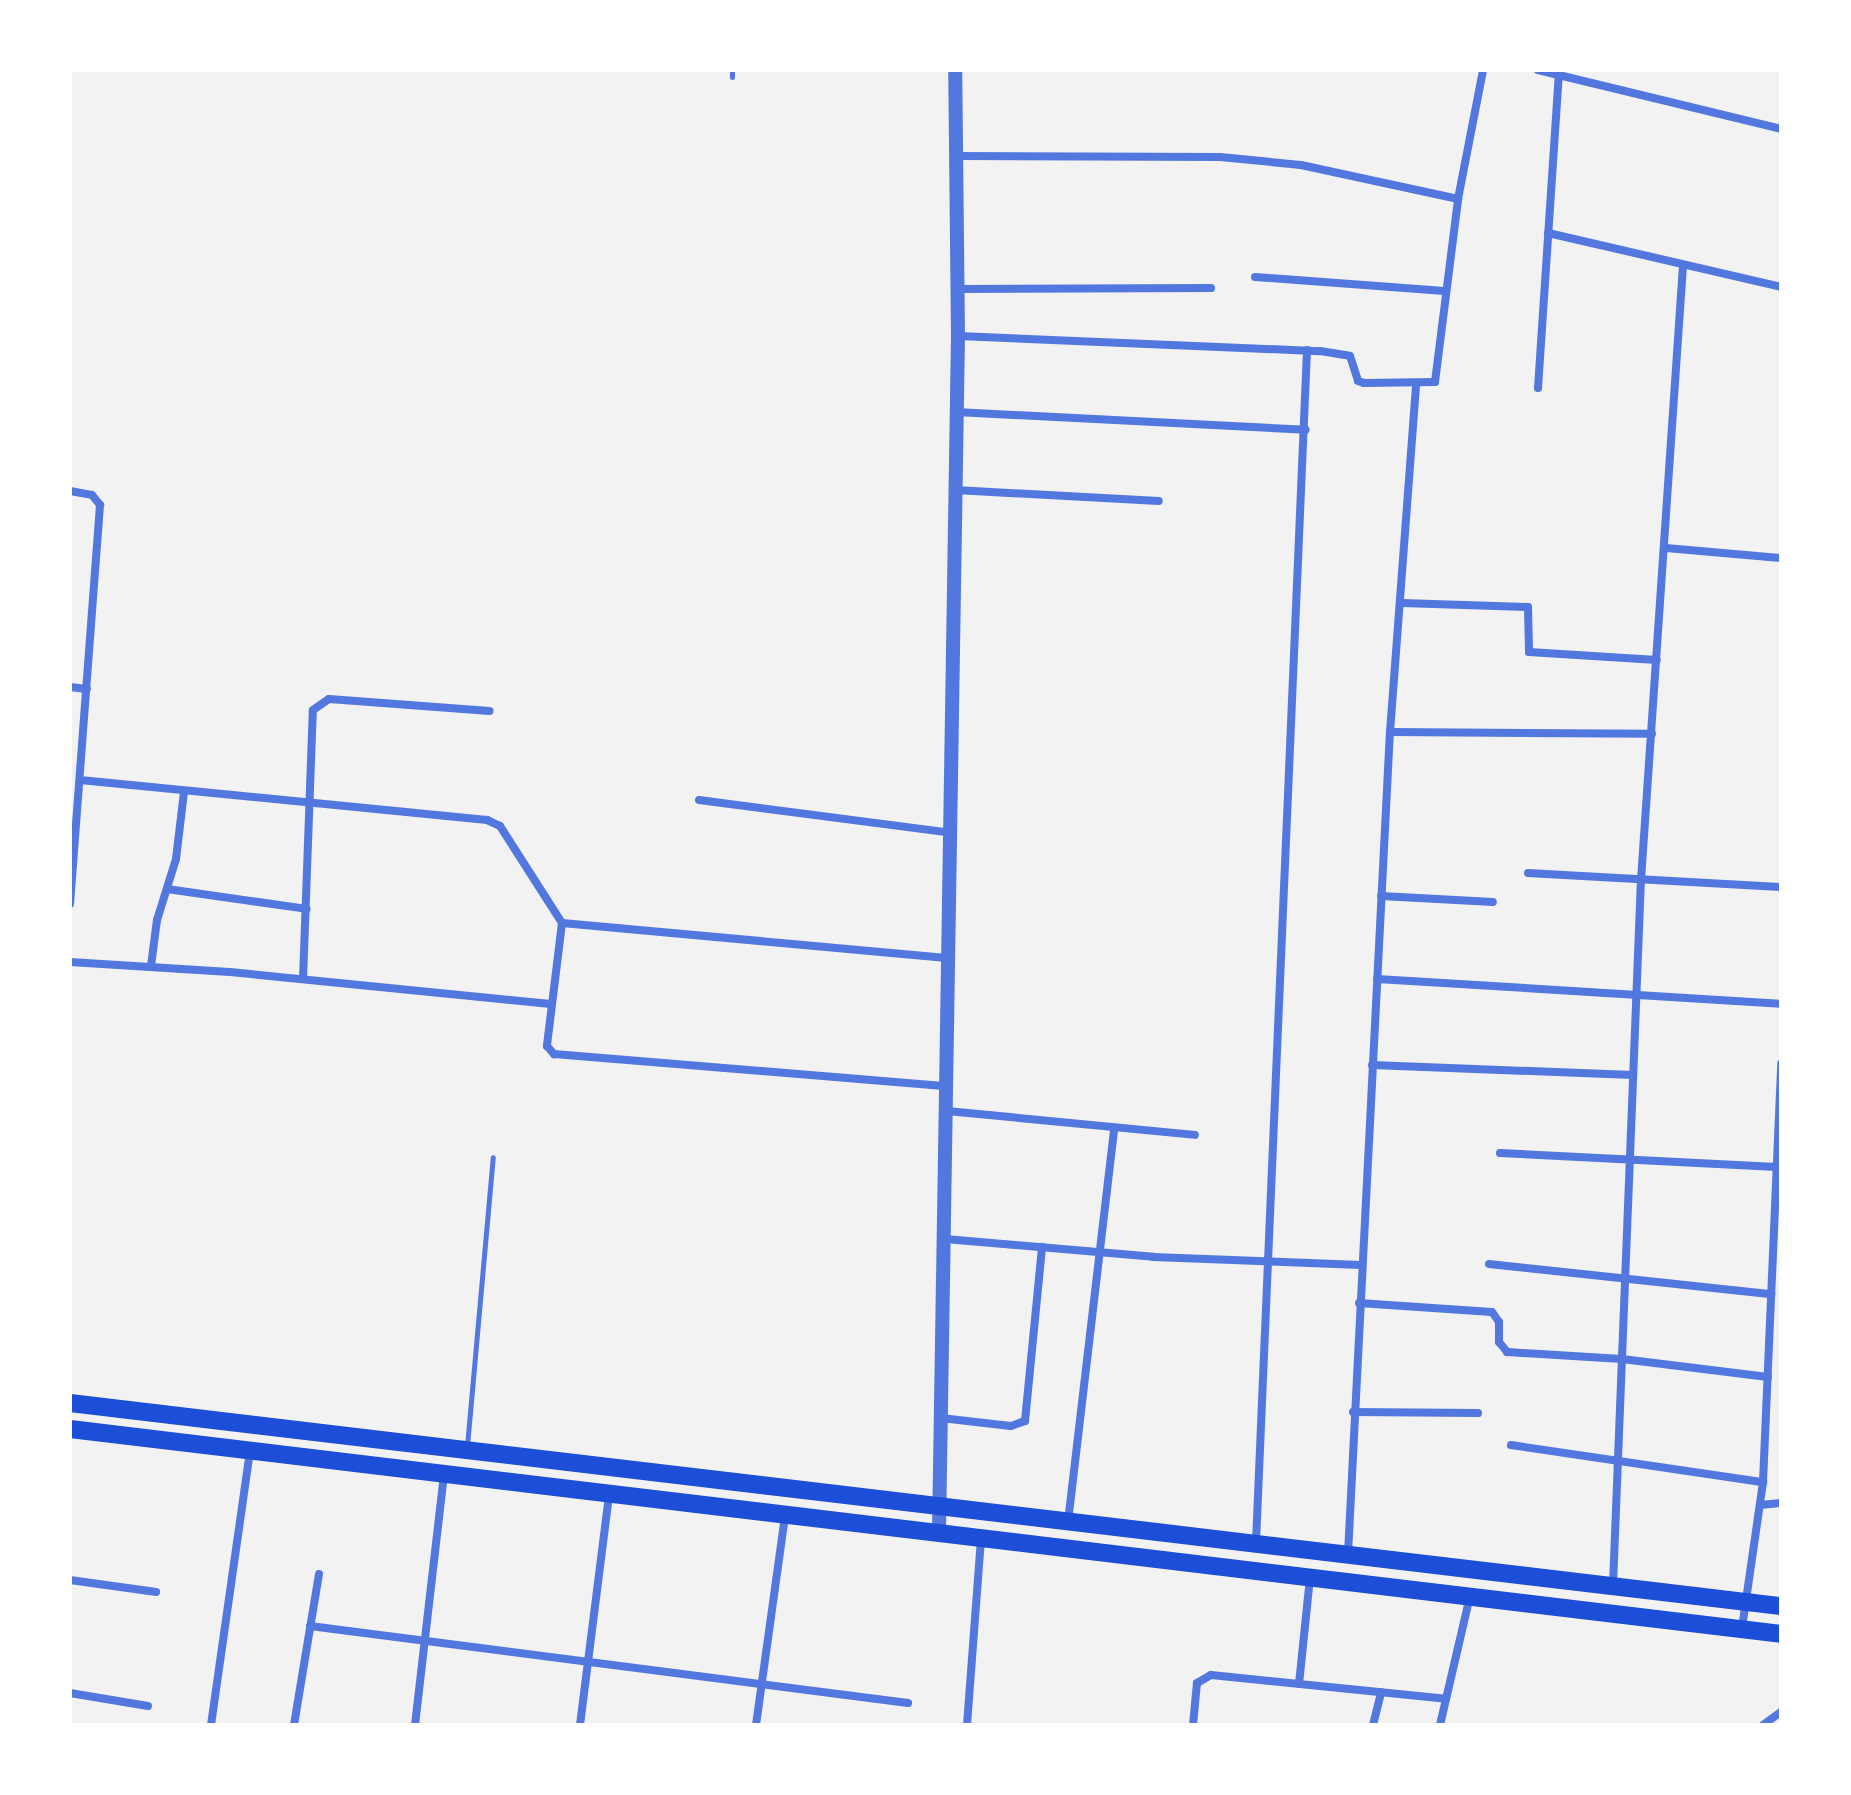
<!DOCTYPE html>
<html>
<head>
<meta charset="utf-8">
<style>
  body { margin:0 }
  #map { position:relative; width:1851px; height:1795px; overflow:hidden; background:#f2f2f2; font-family:Overpass,sans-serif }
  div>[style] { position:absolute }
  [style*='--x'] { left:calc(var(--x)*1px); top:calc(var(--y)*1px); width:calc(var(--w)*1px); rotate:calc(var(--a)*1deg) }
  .service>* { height:5px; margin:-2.5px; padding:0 2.5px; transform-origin:2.5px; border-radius:2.5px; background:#5277de }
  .minor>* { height:8px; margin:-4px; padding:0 4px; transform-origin:4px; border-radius:4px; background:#5277de }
  .tertiary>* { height:14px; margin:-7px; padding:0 7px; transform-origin:7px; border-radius:7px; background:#5277de }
  .primary>* { height:18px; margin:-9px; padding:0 9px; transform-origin:9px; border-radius:9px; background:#1d4ed8 }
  span { translate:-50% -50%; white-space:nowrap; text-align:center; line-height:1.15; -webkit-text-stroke:7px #fff; paint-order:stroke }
  .frame { position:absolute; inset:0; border:72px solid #fff; pointer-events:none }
</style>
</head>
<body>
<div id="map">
  <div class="service">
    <i style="--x:732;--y:77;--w:7;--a:-90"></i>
    <i style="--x:467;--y:1446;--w:290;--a:-84.9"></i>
  </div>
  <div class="minor">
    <i style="--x:1538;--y:70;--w:250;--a:13.6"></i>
    <i style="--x:957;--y:156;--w:263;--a:0.2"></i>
    <i style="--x:1220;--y:157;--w:81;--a:5.6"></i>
    <i style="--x:1301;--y:165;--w:161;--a:12.2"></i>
    <i style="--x:1548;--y:233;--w:239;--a:13"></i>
    <i style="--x:1255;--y:277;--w:190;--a:4.2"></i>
    <i style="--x:957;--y:289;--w:254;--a:-0.2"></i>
    <i style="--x:958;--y:336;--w:362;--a:2.4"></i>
    <i style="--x:1320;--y:351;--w:30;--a:9"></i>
    <i style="--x:1350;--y:356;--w:26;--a:72"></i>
    <i style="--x:1358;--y:381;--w:6;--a:18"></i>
    <i style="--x:1364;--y:383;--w:71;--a:-0.8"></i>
    <i style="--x:1435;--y:382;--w:184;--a:-82.8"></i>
    <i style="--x:1458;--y:199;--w:131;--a:-79"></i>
    <i style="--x:1538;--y:388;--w:315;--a:-86.2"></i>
    <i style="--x:956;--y:412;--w:350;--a:2.9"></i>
    <i style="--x:955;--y:490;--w:204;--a:3.1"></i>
    <i style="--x:70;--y:491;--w:22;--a:10"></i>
    <i style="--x:92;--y:495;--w:13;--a:51"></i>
    <i style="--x:100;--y:505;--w:400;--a:94.3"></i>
    <i style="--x:1666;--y:548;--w:115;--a:5"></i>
    <i style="--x:1402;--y:603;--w:126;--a:1.8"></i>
    <i style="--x:1528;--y:607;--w:45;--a:88.7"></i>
    <i style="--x:1529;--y:652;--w:128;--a:3.6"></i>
    <i style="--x:70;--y:687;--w:17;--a:7"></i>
    <i style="--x:1390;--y:732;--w:262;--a:0.4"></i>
    <i style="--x:80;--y:780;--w:409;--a:5.6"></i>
    <i style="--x:487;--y:820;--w:14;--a:25"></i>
    <i style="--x:500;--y:826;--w:115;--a:57.4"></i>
    <i style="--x:562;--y:923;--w:124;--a:97"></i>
    <i style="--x:547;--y:1046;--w:11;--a:49"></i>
    <i style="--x:554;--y:1054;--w:394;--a:4.7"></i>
    <i style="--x:699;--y:800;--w:255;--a:7.4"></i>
    <i style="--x:1528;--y:873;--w:253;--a:3.2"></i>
    <i style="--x:167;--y:889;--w:141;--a:8.1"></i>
    <i style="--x:1381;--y:896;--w:112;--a:3.1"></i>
    <i style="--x:562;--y:923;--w:389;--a:5.2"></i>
    <i style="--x:70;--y:962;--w:160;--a:3.6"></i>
    <i style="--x:230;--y:972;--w:322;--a:5.7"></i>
    <i style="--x:151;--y:966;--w:46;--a:-82.6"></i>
    <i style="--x:157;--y:920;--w:64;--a:-72.7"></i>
    <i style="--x:176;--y:859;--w:67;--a:-83.2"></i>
    <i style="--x:303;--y:979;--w:269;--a:-87.9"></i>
    <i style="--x:313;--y:710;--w:19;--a:-35"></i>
    <i style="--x:329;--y:699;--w:161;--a:4.3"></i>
    <i style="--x:1377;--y:979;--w:405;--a:3.5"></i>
    <i style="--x:1372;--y:1065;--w:261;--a:2.2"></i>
    <i style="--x:947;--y:1111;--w:249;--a:5.5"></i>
    <i style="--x:1500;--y:1153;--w:277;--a:2.9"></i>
    <i style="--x:945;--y:1239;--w:209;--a:4.9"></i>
    <i style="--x:1153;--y:1257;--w:208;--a:2.2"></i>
    <i style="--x:1489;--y:1264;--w:284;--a:6.1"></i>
    <i style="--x:1359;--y:1303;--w:133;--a:3.9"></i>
    <i style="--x:1492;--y:1312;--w:12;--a:55"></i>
    <i style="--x:1499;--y:1322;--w:20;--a:90"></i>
    <i style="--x:1499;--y:1342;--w:13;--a:51"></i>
    <i style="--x:1507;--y:1352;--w:115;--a:3.5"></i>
    <i style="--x:1622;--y:1359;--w:147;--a:7"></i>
    <i style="--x:1353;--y:1412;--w:125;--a:0.5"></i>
    <i style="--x:941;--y:1418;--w:70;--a:6.5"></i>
    <i style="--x:1011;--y:1426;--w:15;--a:-20"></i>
    <i style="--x:1025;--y:1421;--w:175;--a:-84.4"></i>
    <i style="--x:1511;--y:1445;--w:255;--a:8.4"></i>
    <i style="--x:1761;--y:1505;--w:20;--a:-6"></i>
    <i style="--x:1068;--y:1522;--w:395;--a:-83.3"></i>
    <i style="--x:1256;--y:1542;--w:1193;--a:-87.55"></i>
    <i style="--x:1348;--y:1554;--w:823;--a:-87.08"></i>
    <i style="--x:1390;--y:732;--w:347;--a:-85.7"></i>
    <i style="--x:70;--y:1580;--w:87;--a:7.9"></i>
    <i style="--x:1613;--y:1585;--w:706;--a:-87.73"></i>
    <i style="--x:1641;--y:880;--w:615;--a:-86.09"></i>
    <i style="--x:310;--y:1626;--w:603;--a:7.34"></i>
    <i style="--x:1742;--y:1628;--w:148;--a:-81.8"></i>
    <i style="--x:1763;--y:1482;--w:419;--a:-87.5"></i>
    <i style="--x:1299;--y:1684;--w:108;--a:-84.1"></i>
    <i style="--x:70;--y:1693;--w:79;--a:9.5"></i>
    <i style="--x:211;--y:1725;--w:276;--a:-81.9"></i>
    <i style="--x:294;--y:1725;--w:153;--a:-80.6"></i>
    <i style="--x:415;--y:1725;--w:252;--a:-83.4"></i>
    <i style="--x:580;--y:1725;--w:233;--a:-82.8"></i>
    <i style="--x:756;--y:1725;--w:211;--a:-82.1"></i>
    <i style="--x:967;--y:1725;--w:189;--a:-85.7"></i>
    <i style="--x:1193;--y:1725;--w:42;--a:-84.6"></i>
    <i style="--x:1197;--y:1683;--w:16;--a:-30"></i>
    <i style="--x:1211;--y:1675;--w:236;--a:5.8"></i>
    <i style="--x:1373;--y:1725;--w:34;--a:-76"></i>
    <i style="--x:1440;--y:1725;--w:132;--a:-76.9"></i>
    <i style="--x:1763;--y:1725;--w:22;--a:-36"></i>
  </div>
  <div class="tertiary">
    <i style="--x:939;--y:1532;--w:1196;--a:-89.09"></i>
    <i style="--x:958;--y:336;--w:266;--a:-90.6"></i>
  </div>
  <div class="primary">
    <i style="--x:70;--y:1403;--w:1723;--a:6.77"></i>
    <i style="--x:70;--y:1429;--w:1723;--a:6.83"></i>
  </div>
  <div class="frame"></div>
</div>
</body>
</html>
